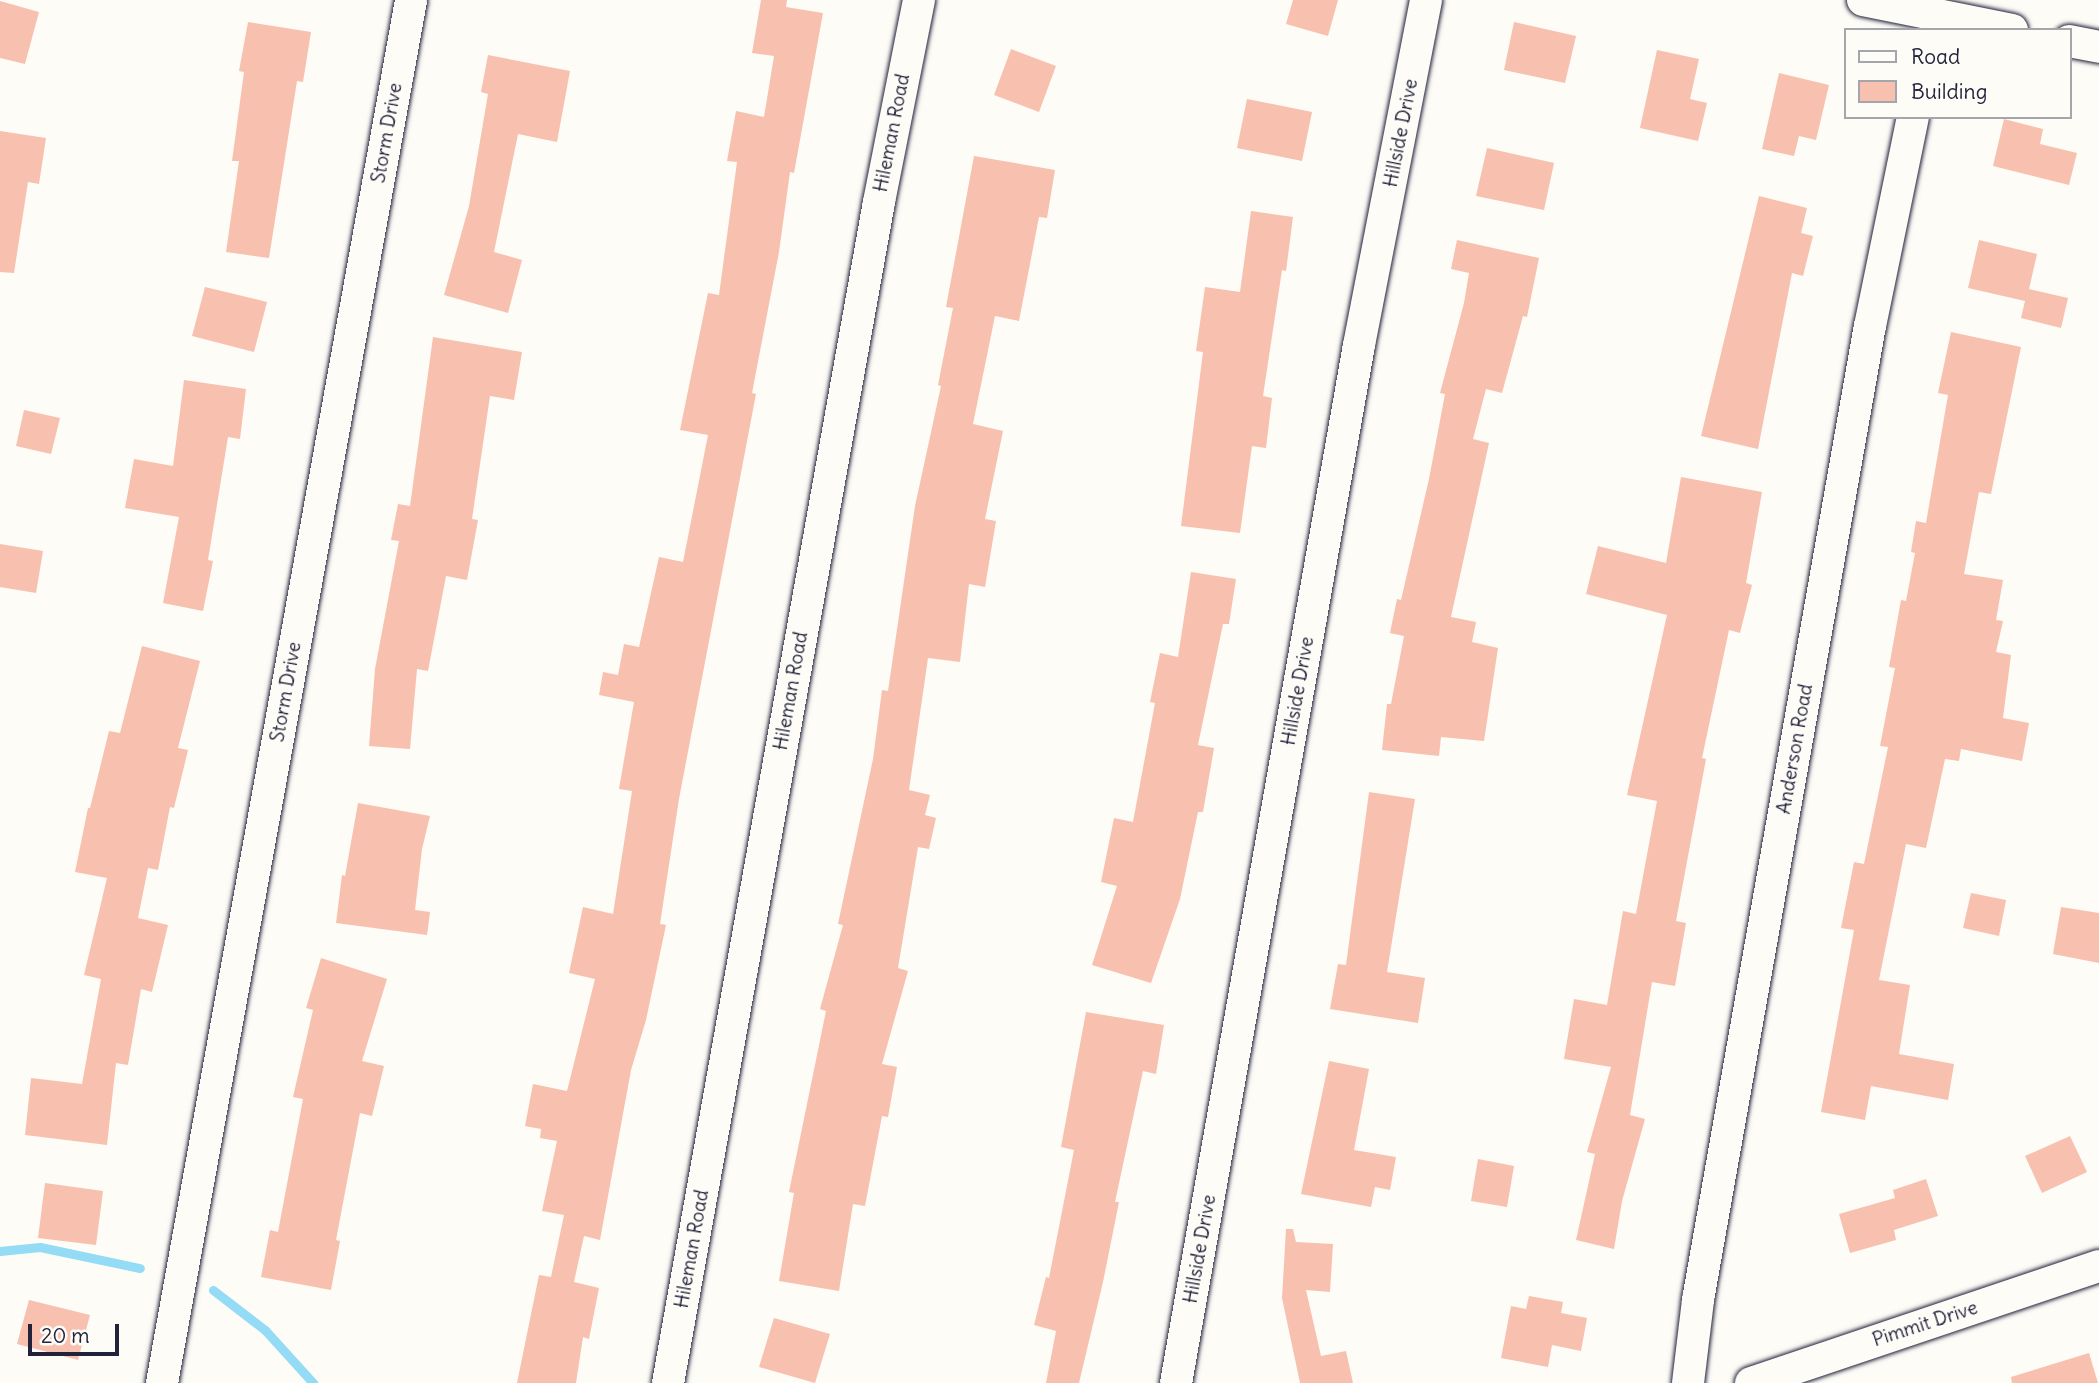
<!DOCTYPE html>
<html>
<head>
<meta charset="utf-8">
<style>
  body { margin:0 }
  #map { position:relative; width:2099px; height:1383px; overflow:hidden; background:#fdfcf7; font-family:Delius,sans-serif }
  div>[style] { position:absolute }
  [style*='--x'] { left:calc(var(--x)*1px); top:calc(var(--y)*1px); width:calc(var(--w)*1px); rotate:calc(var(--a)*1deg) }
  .stream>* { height:9px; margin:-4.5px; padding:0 4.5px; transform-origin:4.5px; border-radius:4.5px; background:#94dbf6 }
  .building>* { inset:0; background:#f8c0ae }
  .roads { filter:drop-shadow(0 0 2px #22223b) drop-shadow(0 0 2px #22223b) }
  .street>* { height:32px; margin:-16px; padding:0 16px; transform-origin:16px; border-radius:16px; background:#fdfcf7 }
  span { translate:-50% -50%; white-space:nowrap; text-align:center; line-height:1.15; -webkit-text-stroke:5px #fdfcf7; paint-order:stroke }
  .street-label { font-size:19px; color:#22223b }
  .legend { position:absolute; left:1844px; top:28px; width:228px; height:91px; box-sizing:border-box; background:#fdfcf7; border:2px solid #a5a5ac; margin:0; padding:9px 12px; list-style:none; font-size:21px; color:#22223b }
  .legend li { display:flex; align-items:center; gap:14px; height:35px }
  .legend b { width:35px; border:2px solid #a5a5ac }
  .scale { position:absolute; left:28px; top:1324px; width:91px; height:32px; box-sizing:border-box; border:4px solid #22223b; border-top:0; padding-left:9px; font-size:21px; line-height:24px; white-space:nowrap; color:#22223b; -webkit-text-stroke:5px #fdfcf7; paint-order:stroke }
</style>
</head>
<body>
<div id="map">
  <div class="stream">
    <i style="--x:0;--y:1251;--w:40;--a:-5.7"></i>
    <i style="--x:40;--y:1247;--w:102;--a:11.9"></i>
    <i style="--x:213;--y:1290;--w:66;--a:37.6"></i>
    <i style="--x:265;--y:1330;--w:72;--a:47.8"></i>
  </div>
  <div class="building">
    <i style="clip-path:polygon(761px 0,787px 0,786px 7px,823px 13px,794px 173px,790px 172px,779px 252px,752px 393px,756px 394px,679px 799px,660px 924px,666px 925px,646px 1020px,631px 1070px,600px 1240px,584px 1236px,574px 1282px,599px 1288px,589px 1339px,583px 1337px,576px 1383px,517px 1383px,539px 1275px,551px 1277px,564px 1215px,542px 1211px,557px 1141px,540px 1138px,541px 1129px,525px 1126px,533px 1084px,567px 1091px,595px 979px,569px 973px,583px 907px,613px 914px,632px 791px,619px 789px,634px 702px,599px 695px,603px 672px,618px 675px,624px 644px,639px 647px,659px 557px,683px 562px,708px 435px,680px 430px,708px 293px,719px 295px,737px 162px,727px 161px,736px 111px,764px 117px,774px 56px,752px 53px)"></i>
    <i style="clip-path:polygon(1293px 0,1338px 0,1328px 36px,1286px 24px)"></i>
    <i style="clip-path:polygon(0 1px,39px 12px,25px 64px,0 58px)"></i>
    <i style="clip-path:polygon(248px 22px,311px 32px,303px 82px,297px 81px,269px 258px,226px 252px,239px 161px,232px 161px,244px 72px,239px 71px)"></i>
    <i style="clip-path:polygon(1514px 22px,1576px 36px,1565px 83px,1504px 70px)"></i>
    <i style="clip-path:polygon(1011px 49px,1056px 66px,1039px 112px,994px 95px)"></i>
    <i style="clip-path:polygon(1657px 50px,1699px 59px,1690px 99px,1707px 103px,1698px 141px,1640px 128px)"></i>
    <i style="clip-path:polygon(488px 55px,570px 71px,557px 142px,518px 134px,494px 252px,522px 260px,508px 313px,444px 295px,469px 206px,488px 94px,481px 92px)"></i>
    <i style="clip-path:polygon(1779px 73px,1829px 85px,1816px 140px,1799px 136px,1794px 156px,1762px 149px)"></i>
    <i style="clip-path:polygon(1247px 99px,1312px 112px,1302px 161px,1237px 148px)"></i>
    <i style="clip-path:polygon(2004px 119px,2043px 129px,2040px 144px,2077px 153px,2069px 185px,1993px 166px)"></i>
    <i style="clip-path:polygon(0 131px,46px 138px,39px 184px,28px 182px,14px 273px,0 272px)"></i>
    <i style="clip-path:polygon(1487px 148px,1554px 163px,1544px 210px,1476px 196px)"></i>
    <i style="clip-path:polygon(974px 156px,1055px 170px,1047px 218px,1039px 217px,1019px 321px,995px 316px,973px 424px,1003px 431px,985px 519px,996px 521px,985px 587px,969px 584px,960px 662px,928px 658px,909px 790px,930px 795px,925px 815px,936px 818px,929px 849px,918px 847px,898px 968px,908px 971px,882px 1064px,897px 1067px,888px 1117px,882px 1116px,865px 1206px,853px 1204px,839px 1291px,779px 1281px,794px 1193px,789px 1192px,826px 1011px,820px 1009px,843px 925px,838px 924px,873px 759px,882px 690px,888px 691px,915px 506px,941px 386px,938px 385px,953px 308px,946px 307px)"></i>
    <i style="clip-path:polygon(1759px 196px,1807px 208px,1801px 233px,1813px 236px,1803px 276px,1792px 273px,1758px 449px,1701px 436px)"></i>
    <i style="clip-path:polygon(1251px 211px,1293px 217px,1286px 271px,1282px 270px,1263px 396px,1272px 398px,1266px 448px,1252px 446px,1240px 533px,1181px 526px,1203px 352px,1196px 351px,1205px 287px,1240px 292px)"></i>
    <i style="clip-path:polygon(1457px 240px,1539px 258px,1527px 317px,1523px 316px,1502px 393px,1486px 389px,1473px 439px,1489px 443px,1451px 617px,1476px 622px,1472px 642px,1498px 648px,1484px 741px,1441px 737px,1439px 756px,1382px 750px,1387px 704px,1391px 704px,1404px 636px,1390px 633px,1397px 599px,1401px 600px,1429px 479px,1445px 394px,1440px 393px,1464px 303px,1469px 273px,1451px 269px)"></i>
    <i style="clip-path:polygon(1979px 240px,2037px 254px,2029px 289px,2068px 298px,2061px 328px,2021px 318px,2025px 301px,1968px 288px)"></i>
    <i style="clip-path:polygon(205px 287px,267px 302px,254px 352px,192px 336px)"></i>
    <i style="clip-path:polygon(1951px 332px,2021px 347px,1991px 494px,1979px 492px,1964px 574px,2003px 580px,1996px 620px,2003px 621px,1996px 652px,2011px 655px,2003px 718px,2029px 723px,2022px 761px,1961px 749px,1959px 761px,1945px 759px,1926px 848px,1906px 844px,1879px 980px,1910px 985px,1899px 1054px,1954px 1064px,1948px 1100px,1871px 1086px,1865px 1120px,1821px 1112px,1854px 930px,1841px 928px,1854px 862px,1864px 864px,1888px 747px,1880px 746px,1895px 668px,1889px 667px,1901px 600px,1906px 601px,1915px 553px,1911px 552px,1916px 521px,1926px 523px,1948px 395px,1938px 393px)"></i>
    <i style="clip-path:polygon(433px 337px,522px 352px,514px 400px,490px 396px,472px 519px,478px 520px,467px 580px,446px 576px,428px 671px,417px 669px,410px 749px,369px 746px,375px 669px,399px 541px,391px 540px,398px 504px,410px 506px)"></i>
    <i style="clip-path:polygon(184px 380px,246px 389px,240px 439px,228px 437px,208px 560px,213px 561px,203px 611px,163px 603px,179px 517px,125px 508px,134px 459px,173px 466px)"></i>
    <i style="clip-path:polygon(24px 410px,60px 418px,51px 454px,16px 446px)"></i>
    <i style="clip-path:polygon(1681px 477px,1762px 492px,1746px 583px,1752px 585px,1740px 633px,1729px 630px,1702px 758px,1706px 759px,1676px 921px,1686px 923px,1675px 986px,1652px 982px,1630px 1115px,1645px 1119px,1622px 1201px,1614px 1249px,1576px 1240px,1595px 1154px,1587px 1152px,1611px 1067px,1564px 1059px,1574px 999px,1607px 1005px,1623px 911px,1636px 914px,1657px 801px,1627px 795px,1667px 615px,1586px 594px,1598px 546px,1666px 563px)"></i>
    <i style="clip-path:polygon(0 544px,43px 551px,36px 593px,0 587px)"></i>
    <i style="clip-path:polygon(1191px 572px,1236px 579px,1229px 624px,1223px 624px,1198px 745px,1214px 748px,1203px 812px,1198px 812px,1180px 899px,1151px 983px,1092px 965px,1117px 886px,1101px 882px,1114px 818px,1133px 822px,1155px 703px,1150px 702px,1160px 653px,1178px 657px)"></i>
    <i style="clip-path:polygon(142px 646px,200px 661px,178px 748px,188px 750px,174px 808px,170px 807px,158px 870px,148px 868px,138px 918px,168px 925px,152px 992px,141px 989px,128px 1065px,116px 1063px,107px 1145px,25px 1135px,31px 1078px,82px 1084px,101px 979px,84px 975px,107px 878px,75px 872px,88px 808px,90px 808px,109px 731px,120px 733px)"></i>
    <i style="clip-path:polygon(1369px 792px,1415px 799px,1387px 972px,1425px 978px,1418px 1023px,1330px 1009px,1338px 964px,1346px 965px)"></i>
    <i style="clip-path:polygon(358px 803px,430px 816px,422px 849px,415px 910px,430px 912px,427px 935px,336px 923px,342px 875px,345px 876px)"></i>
    <i style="clip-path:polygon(1971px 893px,2006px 900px,1999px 936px,1963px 928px)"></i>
    <i style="clip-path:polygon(2061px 907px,2099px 913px,2099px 963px,2053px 954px)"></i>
    <i style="clip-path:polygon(321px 958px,387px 979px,362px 1061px,384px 1066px,372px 1116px,360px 1113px,336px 1240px,340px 1241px,331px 1290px,261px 1277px,270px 1230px,278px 1232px,303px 1099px,293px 1097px,313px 1010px,306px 1008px)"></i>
    <i style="clip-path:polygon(1086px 1012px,1164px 1025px,1156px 1074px,1143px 1071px,1115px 1202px,1119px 1202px,1103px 1282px,1079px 1383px,1046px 1383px,1056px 1331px,1034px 1325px,1046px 1277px,1049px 1278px,1074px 1150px,1061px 1147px)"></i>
    <i style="clip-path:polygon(1329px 1061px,1369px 1069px,1354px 1150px,1396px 1157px,1390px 1190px,1375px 1187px,1371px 1207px,1301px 1194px)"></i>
    <i style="clip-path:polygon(2070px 1136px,2087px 1172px,2042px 1193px,2025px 1156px)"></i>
    <i style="clip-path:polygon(1478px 1159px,1514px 1166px,1507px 1207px,1471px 1201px)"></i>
    <i style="clip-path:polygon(1926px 1179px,1938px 1216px,1894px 1230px,1896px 1240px,1850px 1253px,1839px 1214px,1895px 1198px,1893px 1190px)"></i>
    <i style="clip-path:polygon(45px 1183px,103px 1191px,96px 1245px,38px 1238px)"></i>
    <i style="clip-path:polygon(1286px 1229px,1293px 1229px,1296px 1242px,1333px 1244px,1330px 1292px,1306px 1290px,1321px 1356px,1346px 1351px,1353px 1383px,1300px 1383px,1282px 1298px)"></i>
    <i style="clip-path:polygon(1529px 1296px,1563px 1302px,1561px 1313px,1587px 1318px,1581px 1351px,1552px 1345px,1548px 1367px,1501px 1358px,1511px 1306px,1526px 1309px)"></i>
    <i style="clip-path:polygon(29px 1300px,90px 1315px,78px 1360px,17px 1344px)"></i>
    <i style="clip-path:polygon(774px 1318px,830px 1334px,815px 1383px,759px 1367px)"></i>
    <i style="clip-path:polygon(2089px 1353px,2098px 1383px,2012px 1383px,2011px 1377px)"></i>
  </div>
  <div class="roads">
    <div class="street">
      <i style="--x:1863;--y:0;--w:152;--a:11.4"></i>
      <i style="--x:2069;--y:41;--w:31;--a:11"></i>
      <i style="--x:162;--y:1383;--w:1405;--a:-79.79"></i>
      <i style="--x:668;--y:1383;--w:1200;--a:-79.87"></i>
      <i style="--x:879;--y:202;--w:206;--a:-78.8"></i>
      <i style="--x:1176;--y:1383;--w:1054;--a:-80"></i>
      <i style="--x:1359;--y:345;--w:351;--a:-79"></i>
      <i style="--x:1688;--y:1383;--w:84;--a:-83.1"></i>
      <i style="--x:1698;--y:1300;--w:989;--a:-79.99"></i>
      <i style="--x:1870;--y:326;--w:213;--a:-78.4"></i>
      <i style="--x:1751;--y:1383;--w:367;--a:-18.6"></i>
    </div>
  </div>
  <div class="street-label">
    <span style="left:387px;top:133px;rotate:-80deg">Storm Drive</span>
    <span style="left:892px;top:133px;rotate:-79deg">Hileman Road</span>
    <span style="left:1401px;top:133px;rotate:-79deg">Hillside Drive</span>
    <span style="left:791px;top:691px;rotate:-80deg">Hileman Road</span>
    <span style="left:1298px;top:691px;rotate:-80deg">Hillside Drive</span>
    <span style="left:286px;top:692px;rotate:-80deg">Storm Drive</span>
    <span style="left:1795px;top:749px;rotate:-80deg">Anderson Road</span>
    <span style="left:692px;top:1249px;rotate:-80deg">Hileman Road</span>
    <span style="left:1200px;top:1249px;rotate:-80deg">Hillside Drive</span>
    <span style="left:1925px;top:1324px;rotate:-18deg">Pimmit Drive</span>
  </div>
  <ul class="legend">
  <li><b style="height:9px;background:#fdfcf7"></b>Road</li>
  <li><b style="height:19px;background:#f8c0ae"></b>Building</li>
  </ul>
  <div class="scale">20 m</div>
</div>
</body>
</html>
